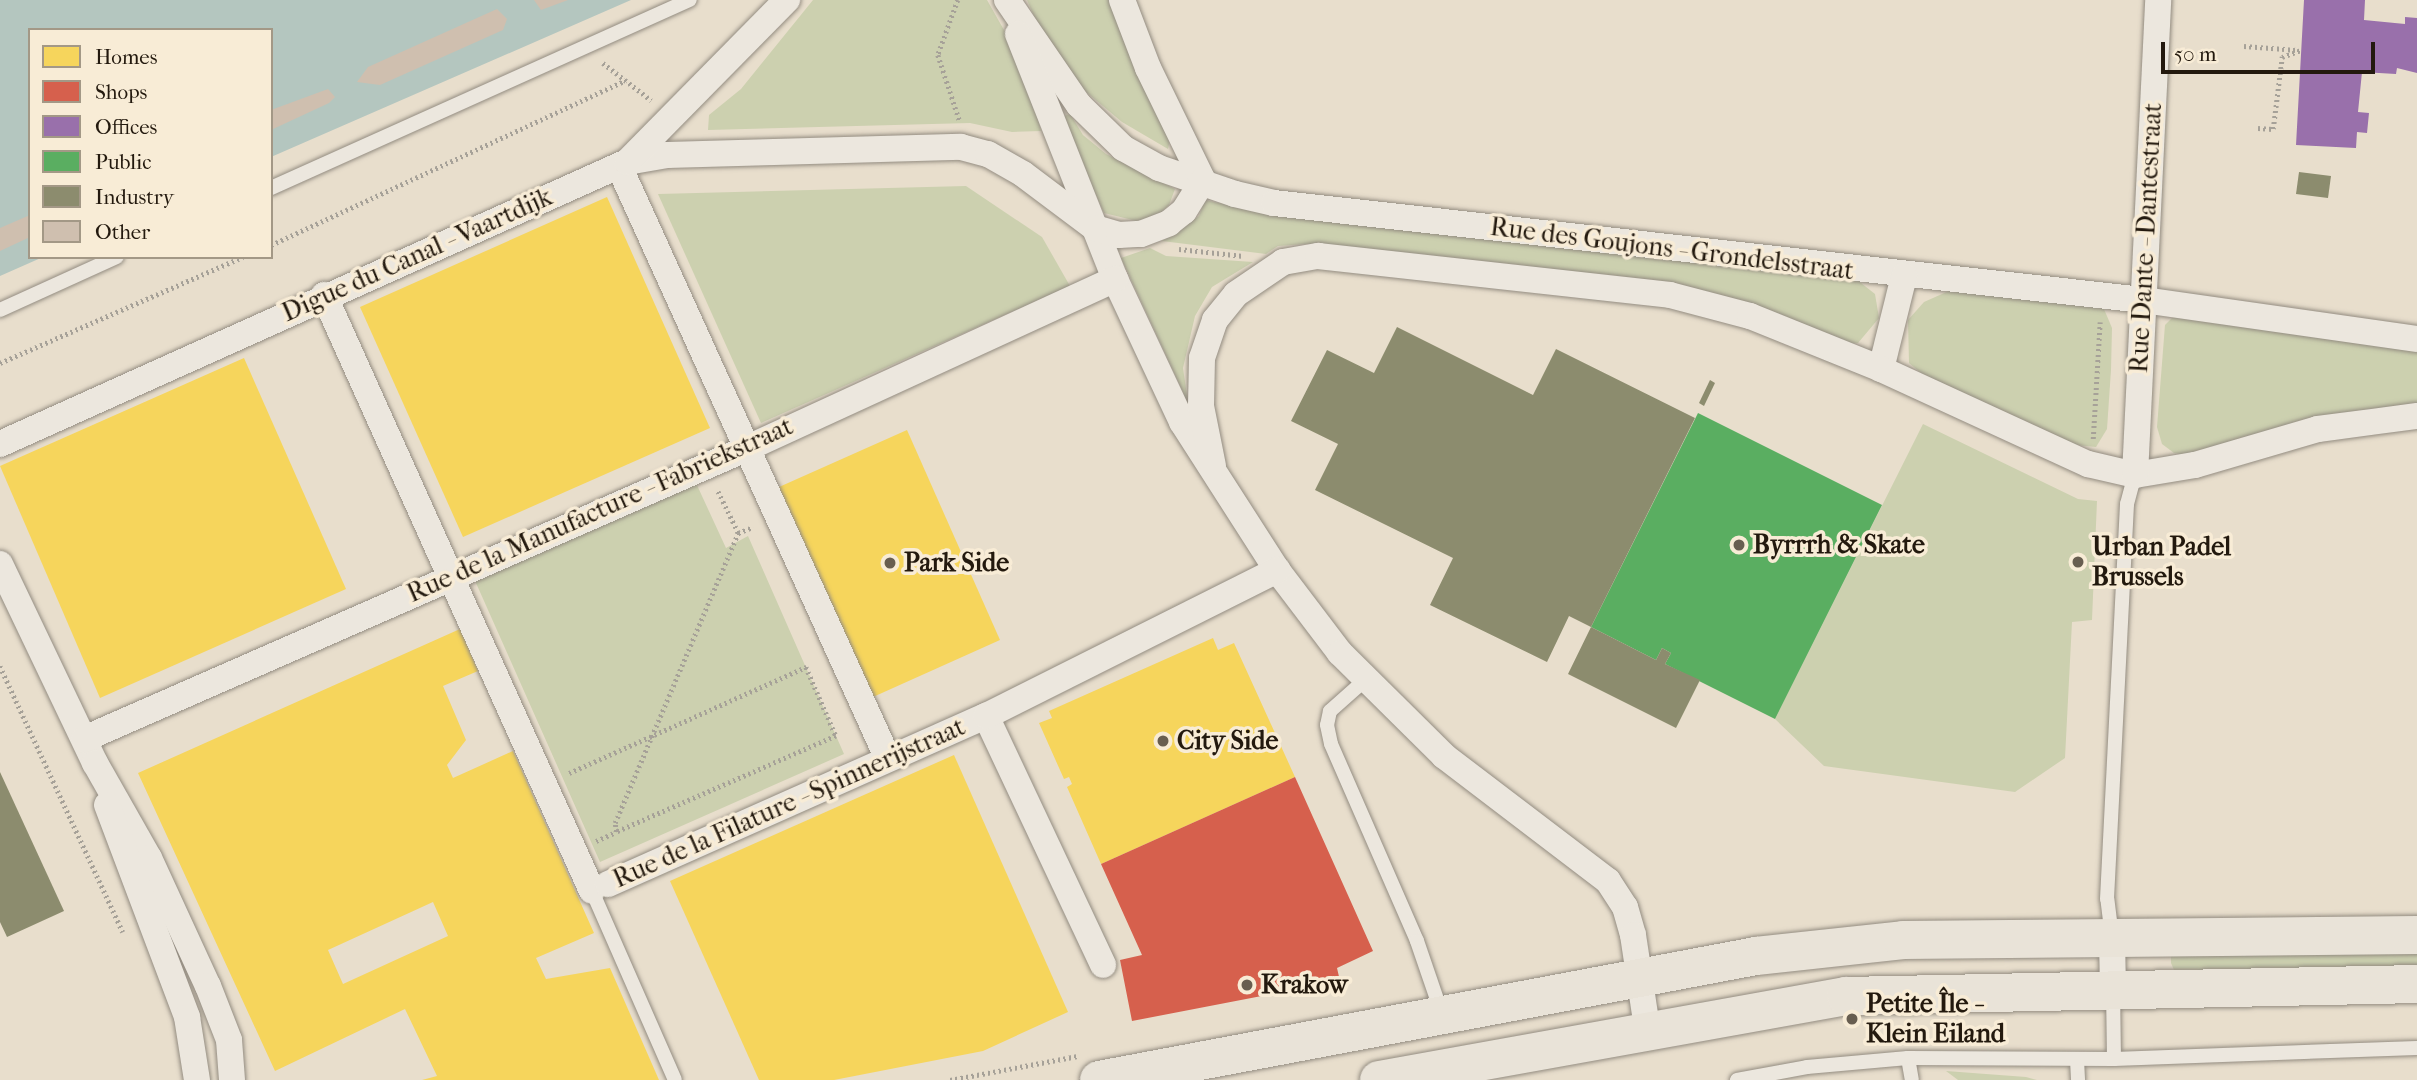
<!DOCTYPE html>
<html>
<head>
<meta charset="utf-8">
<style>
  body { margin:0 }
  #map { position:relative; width:2417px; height:1080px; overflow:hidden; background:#e8decc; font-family:"IM FELL French Canon",serif }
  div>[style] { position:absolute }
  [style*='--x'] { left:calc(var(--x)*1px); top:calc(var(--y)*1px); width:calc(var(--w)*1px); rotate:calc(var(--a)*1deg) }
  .green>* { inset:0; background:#ccd0af }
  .water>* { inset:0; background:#b4c6bf }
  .homes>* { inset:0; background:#f6d55c }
  .shops>* { inset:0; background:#d6604d }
  .offices>* { inset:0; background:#9970ab }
  .public>* { inset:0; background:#5aae61 }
  .industry>* { inset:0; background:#8c8c6e }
  .building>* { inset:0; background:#cfbfaf }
  .path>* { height:4.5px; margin-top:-2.25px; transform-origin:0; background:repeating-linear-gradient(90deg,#a6a198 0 2px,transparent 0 5.5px) }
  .roads { filter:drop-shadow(0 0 2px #938c81) drop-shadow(0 0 2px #938c81) }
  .lane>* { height:14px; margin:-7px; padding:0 7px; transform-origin:7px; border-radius:7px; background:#ece7de }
  .street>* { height:26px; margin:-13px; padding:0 13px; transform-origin:13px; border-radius:13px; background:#ece7de }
  .primary>* { height:38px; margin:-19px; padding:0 19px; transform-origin:19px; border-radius:19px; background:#e9e3d8 }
  .dots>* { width:19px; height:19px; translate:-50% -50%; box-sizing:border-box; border:4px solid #f8ecd6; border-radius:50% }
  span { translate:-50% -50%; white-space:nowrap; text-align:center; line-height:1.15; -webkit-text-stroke:7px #f8ecd6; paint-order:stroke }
  .street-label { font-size:26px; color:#23190e }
  .poi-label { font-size:26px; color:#23190e; font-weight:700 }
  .left { translate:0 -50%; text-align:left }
  .legend { position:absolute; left:28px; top:28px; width:245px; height:231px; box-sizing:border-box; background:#f8ecd6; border:2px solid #a39886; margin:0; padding:9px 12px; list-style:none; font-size:21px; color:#23190e }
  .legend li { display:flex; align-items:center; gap:14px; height:35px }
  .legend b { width:35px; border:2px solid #a39886 }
  .scale { position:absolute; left:2161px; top:42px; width:214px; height:32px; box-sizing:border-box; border:4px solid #23190e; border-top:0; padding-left:9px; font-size:21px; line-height:24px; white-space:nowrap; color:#23190e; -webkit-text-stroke:5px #f8ecd6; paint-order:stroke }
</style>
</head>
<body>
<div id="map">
  <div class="green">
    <i style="clip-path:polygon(813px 0,987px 0,1026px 69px,1041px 131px,1012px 132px,970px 123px,708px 130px,709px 115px,741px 89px)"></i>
    <i style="clip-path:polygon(1027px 0,1114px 0,1170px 140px,1168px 149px,1122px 122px,1085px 91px,1040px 30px)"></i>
    <i style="clip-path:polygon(1070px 114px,1083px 135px,1106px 154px,1175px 189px,1169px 205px,1158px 215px,1137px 221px,1104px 213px,1061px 117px)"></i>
    <i style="clip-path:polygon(966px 186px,1042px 237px,1070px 286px,761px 423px,658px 194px)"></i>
    <i style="clip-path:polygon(1205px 200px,1264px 213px,1856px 279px,1875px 294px,1879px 318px,1858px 343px,1846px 344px,1770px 314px,1305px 244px,1278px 246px,1266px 254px,1162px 241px,1199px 216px)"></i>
    <i style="clip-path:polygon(1150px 248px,1166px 256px,1253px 262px,1212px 287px,1195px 316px,1183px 368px,1188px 403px,1121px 258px)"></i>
    <i style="clip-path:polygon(1951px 290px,2104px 309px,2112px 328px,2111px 370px,2107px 429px,2096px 447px,2076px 445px,1939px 388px,1909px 363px,1908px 320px,1924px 302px)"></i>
    <i style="clip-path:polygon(2175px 315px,2417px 346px,2417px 403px,2185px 455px,2174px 453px,2162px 444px,2157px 427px,2165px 325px)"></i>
    <i style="clip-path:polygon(1923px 424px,2078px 499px,2097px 501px,2092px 620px,2072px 622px,2065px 758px,2015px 792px,1824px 766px,1775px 719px)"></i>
    <i style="clip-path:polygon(696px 483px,726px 548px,748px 536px,844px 754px,600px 862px,472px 574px)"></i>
    <i style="clip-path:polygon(2417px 945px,2417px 969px,2174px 970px,2171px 963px,2171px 955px)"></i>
    <i style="clip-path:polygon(1946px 1071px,2026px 1077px,2037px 1080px,1958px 1080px)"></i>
  </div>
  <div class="water">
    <i style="clip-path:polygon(0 0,631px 0,271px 157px,271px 30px,30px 30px,30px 257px,43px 257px,0 276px)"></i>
  </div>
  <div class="homes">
    <i style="clip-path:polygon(607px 197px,710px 428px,463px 537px,360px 307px)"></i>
    <i style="clip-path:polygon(244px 358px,346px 589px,100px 698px,0 466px)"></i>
    <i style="clip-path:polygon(907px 430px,1000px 640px,873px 697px,779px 487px)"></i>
    <i style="clip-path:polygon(evenodd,460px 629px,478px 671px,443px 686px,466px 740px,447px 765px,453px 778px,513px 751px,594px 933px,536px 958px,546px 979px,610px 968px,659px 1080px,422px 1080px,437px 1076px,405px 1009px,275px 1071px,138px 773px,460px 629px,433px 902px,448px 936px,343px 984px,328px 950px,433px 902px)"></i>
    <i style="clip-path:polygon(1213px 638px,1218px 650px,1234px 643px,1295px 777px,1101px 864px,1067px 787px,1072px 784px,1069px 777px,1064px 779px,1039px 723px,1052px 718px,1049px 711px)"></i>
    <i style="clip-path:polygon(954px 755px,1068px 1012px,983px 1051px,834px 1080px,759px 1080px,670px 881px)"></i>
  </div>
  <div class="shops">
    <i style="clip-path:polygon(1295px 777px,1373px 951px,1337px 968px,1340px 981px,1132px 1021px,1120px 960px,1142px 955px,1101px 864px)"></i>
  </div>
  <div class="offices">
    <i style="clip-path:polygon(2304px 0,2365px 0,2364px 20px,2405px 24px,2405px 17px,2417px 18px,2417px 73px,2397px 68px,2396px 74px,2362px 72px,2358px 112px,2369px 113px,2367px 133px,2357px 132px,2356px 148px,2296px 145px)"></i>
  </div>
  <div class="public">
    <i style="clip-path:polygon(1698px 413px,1882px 505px,1775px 719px,1665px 664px,1671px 653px,1662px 648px,1656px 660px,1591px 627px)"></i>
  </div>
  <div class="industry">
    <i style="clip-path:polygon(2299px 172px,2331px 176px,2328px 198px,2296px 194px)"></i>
    <i style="clip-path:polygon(1397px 327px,1533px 395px,1556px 349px,1695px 418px,1591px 627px,1569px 616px,1547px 662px,1430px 605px,1453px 558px,1315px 490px,1338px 444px,1291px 421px,1327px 350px,1374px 373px)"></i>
    <i style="clip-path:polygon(1710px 380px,1715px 383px,1704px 406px,1699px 403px)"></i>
    <i style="clip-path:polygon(1591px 627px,1656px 660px,1662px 648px,1671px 653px,1665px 664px,1700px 680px,1676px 728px,1568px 674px)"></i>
    <i style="clip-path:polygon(0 772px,64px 911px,7px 937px,0 922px)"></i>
  </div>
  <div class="building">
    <i style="clip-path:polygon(534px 0,568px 0,541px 10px)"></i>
    <i style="clip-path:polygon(497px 9px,507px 19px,503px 30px,380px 85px,357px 82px,368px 67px)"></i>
    <i style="clip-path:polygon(328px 89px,335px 97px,329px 103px,271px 130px,271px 110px)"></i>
    <i style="clip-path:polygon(30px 215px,30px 237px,0 251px,0 228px)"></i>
  </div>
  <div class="path">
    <i style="--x:958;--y:0;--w:59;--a:110"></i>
    <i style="--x:938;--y:55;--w:71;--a:71.8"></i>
    <i style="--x:2244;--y:46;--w:53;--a:4.3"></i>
    <i style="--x:603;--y:63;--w:61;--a:37.6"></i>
    <i style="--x:2258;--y:128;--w:15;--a:4"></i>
    <i style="--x:2273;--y:129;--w:73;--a:-82.9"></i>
    <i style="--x:2282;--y:57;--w:20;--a:-20"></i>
    <i style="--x:271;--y:245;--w:391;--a:-24.9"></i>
    <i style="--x:1179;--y:249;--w:65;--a:6.1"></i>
    <i style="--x:0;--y:363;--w:265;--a:-23.6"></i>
    <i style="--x:2093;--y:439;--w:117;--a:-86.6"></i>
    <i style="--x:738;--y:533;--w:16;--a:-22"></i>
    <i style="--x:0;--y:666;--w:293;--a:65.2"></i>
    <i style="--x:569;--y:773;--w:260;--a:-24.1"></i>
    <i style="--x:806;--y:667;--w:75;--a:66.5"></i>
    <i style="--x:836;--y:736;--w:240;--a:156.4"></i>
    <i style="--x:596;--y:841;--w:22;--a:-24"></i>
    <i style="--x:616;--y:832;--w:9;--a:-96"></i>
    <i style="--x:615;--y:823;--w:315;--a:-67"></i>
    <i style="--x:738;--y:533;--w:48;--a:-116"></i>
    <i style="--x:950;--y:1080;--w:130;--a:-10.6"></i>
  </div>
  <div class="roads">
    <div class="lane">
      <i style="--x:271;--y:188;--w:459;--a:-24.2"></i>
      <i style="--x:0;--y:310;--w:128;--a:-24.4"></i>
      <i style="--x:1365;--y:680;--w:47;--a:138.5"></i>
      <i style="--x:1330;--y:711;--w:14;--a:102"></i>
      <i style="--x:1327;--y:725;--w:19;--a:78"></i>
      <i style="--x:1331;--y:744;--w:215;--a:66.4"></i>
      <i style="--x:1417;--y:941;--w:77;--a:71.1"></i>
      <i style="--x:597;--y:888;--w:6;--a:149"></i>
      <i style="--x:592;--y:891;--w:206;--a:66.3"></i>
      <i style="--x:2112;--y:937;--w:38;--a:-97"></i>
      <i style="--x:2107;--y:899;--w:396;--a:-87.1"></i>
      <i style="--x:2127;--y:504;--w:30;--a:-75"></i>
      <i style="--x:1908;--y:1058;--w:22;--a:80"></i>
      <i style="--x:2114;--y:1059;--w:303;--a:-2.1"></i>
      <i style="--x:2077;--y:1060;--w:20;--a:87"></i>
      <i style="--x:1737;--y:1080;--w:71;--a:-10.5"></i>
      <i style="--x:1807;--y:1067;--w:101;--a:-5.1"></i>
      <i style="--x:1908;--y:1058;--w:206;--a:0.3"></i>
      <i style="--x:2114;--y:1059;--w:68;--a:-90.8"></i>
    </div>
    <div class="street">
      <i style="--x:1007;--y:0;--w:127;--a:55.6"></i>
      <i style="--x:1079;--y:105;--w:62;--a:44.3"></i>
      <i style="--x:1123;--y:148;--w:41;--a:29.1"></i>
      <i style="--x:1159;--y:168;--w:80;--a:18.9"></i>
      <i style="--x:1235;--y:194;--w:40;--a:13"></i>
      <i style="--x:1274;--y:203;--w:874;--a:6.37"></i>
      <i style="--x:2143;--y:300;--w:277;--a:8.1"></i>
      <i style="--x:1122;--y:0;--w:73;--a:69.1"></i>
      <i style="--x:1148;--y:68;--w:126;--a:64"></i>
      <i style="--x:1018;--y:34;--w:264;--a:68.4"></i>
      <i style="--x:1115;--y:279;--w:158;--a:64.9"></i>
      <i style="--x:1182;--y:422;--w:176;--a:57.3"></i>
      <i style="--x:1277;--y:570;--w:104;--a:52.8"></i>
      <i style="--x:1340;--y:653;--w:146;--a:44.7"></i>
      <i style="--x:1444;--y:756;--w:206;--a:37.3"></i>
      <i style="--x:1608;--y:881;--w:31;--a:57"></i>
      <i style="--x:1625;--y:907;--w:29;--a:74"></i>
      <i style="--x:1633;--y:935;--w:94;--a:81.4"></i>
      <i style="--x:627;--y:162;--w:41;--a:-9.9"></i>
      <i style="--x:667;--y:155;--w:294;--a:-1.6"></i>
      <i style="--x:961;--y:147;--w:28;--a:15"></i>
      <i style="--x:988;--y:154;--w:40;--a:29.7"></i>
      <i style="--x:1023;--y:174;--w:90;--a:36.9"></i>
      <i style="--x:1095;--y:228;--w:25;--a:16"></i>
      <i style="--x:1119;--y:235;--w:22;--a:-3"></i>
      <i style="--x:1141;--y:234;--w:30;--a:-21"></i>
      <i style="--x:1169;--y:223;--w:19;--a:-39"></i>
      <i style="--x:1184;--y:211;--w:36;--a:-58"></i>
      <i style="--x:619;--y:166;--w:651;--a:65.6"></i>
      <i style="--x:324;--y:295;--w:653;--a:65.79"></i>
      <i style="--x:1881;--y:369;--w:96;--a:-76.1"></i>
      <i style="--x:0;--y:444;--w:687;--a:-24.22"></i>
      <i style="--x:627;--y:162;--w:228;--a:-45.4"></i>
      <i style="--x:1213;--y:466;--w:61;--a:-101.3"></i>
      <i style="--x:1201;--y:406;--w:48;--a:-88.8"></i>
      <i style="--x:1202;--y:358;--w:40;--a:-71.1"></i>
      <i style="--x:1215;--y:320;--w:33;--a:-51"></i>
      <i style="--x:1236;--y:294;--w:57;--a:-34.2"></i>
      <i style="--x:1283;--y:262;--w:36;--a:-10"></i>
      <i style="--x:1318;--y:256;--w:354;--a:6.3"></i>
      <i style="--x:1670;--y:295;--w:83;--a:14.7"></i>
      <i style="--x:1750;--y:316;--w:141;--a:22"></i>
      <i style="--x:1881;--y:369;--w:228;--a:24.7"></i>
      <i style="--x:2088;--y:464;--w:48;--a:13.2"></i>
      <i style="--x:2135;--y:475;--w:61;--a:-9.5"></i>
      <i style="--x:2195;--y:465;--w:128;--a:-16.3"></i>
      <i style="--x:2318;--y:429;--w:100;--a:-7.5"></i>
      <i style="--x:2135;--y:475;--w:476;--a:-87.2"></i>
      <i style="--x:0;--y:564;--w:221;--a:64.5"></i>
      <i style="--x:95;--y:763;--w:109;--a:60.4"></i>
      <i style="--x:149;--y:858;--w:141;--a:65.3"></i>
      <i style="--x:208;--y:986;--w:58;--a:68.7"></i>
      <i style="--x:229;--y:1040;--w:40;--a:85.7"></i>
      <i style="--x:986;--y:716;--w:275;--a:64.8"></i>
      <i style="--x:84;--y:739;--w:727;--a:-23.67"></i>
      <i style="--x:750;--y:447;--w:402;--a:-24.7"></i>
      <i style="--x:107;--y:805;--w:227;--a:69.3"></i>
      <i style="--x:187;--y:1017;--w:64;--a:81"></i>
      <i style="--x:608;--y:884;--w:414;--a:-24"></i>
      <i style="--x:986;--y:716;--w:326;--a:-26.6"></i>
      <i style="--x:2112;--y:938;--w:52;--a:88.9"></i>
    </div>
    <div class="primary">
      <i style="--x:1099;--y:1080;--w:669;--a:-10.69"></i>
      <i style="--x:1756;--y:956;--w:148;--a:-6.2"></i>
      <i style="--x:1903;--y:940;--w:514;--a:-0.56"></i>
      <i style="--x:1379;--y:1080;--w:474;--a:-10.2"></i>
      <i style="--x:1846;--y:996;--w:571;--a:-1.2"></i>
    </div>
  </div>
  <div class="dots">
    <i style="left:1739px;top:545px;background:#685e50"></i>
    <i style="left:2078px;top:562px;background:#685e50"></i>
    <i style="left:890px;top:563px;background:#685e50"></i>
    <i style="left:1163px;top:741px;background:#685e50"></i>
    <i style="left:1247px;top:985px;background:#685e50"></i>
    <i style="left:1852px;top:1019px;background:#685e50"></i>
  </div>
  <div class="street-label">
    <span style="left:2146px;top:238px;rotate:-87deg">Rue Dante - Dantestraat</span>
    <span style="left:1672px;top:249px;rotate:7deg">Rue des Goujons - Grondelsstraat</span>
    <span style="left:417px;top:255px;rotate:-24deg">Digue du Canal - Vaartdijk</span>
    <span style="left:600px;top:510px;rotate:-24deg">Rue de la Manufacture - Fabriekstraat</span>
    <span style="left:789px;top:803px;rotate:-24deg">Rue de la Filature - Spinnerijstraat</span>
  </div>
  <div class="poi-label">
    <span class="left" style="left:1753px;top:545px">Byrrrh &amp; Skate</span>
    <span class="left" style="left:2092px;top:562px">Urban Padel<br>Brussels</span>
    <span class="left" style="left:904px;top:563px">Park Side</span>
    <span class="left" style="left:1177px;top:741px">City Side</span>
    <span class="left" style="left:1261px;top:985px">Krakow</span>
    <span class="left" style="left:1866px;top:1019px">Petite Île -<br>Klein Eiland</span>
  </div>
  <ul class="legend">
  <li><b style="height:19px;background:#f6d55c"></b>Homes</li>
  <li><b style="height:19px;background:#d6604d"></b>Shops</li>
  <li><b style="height:19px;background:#9970ab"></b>Offices</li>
  <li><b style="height:19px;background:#5aae61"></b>Public</li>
  <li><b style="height:19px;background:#8c8c6e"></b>Industry</li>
  <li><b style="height:19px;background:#cfbfaf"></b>Other</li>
  </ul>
  <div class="scale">50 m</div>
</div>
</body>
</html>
